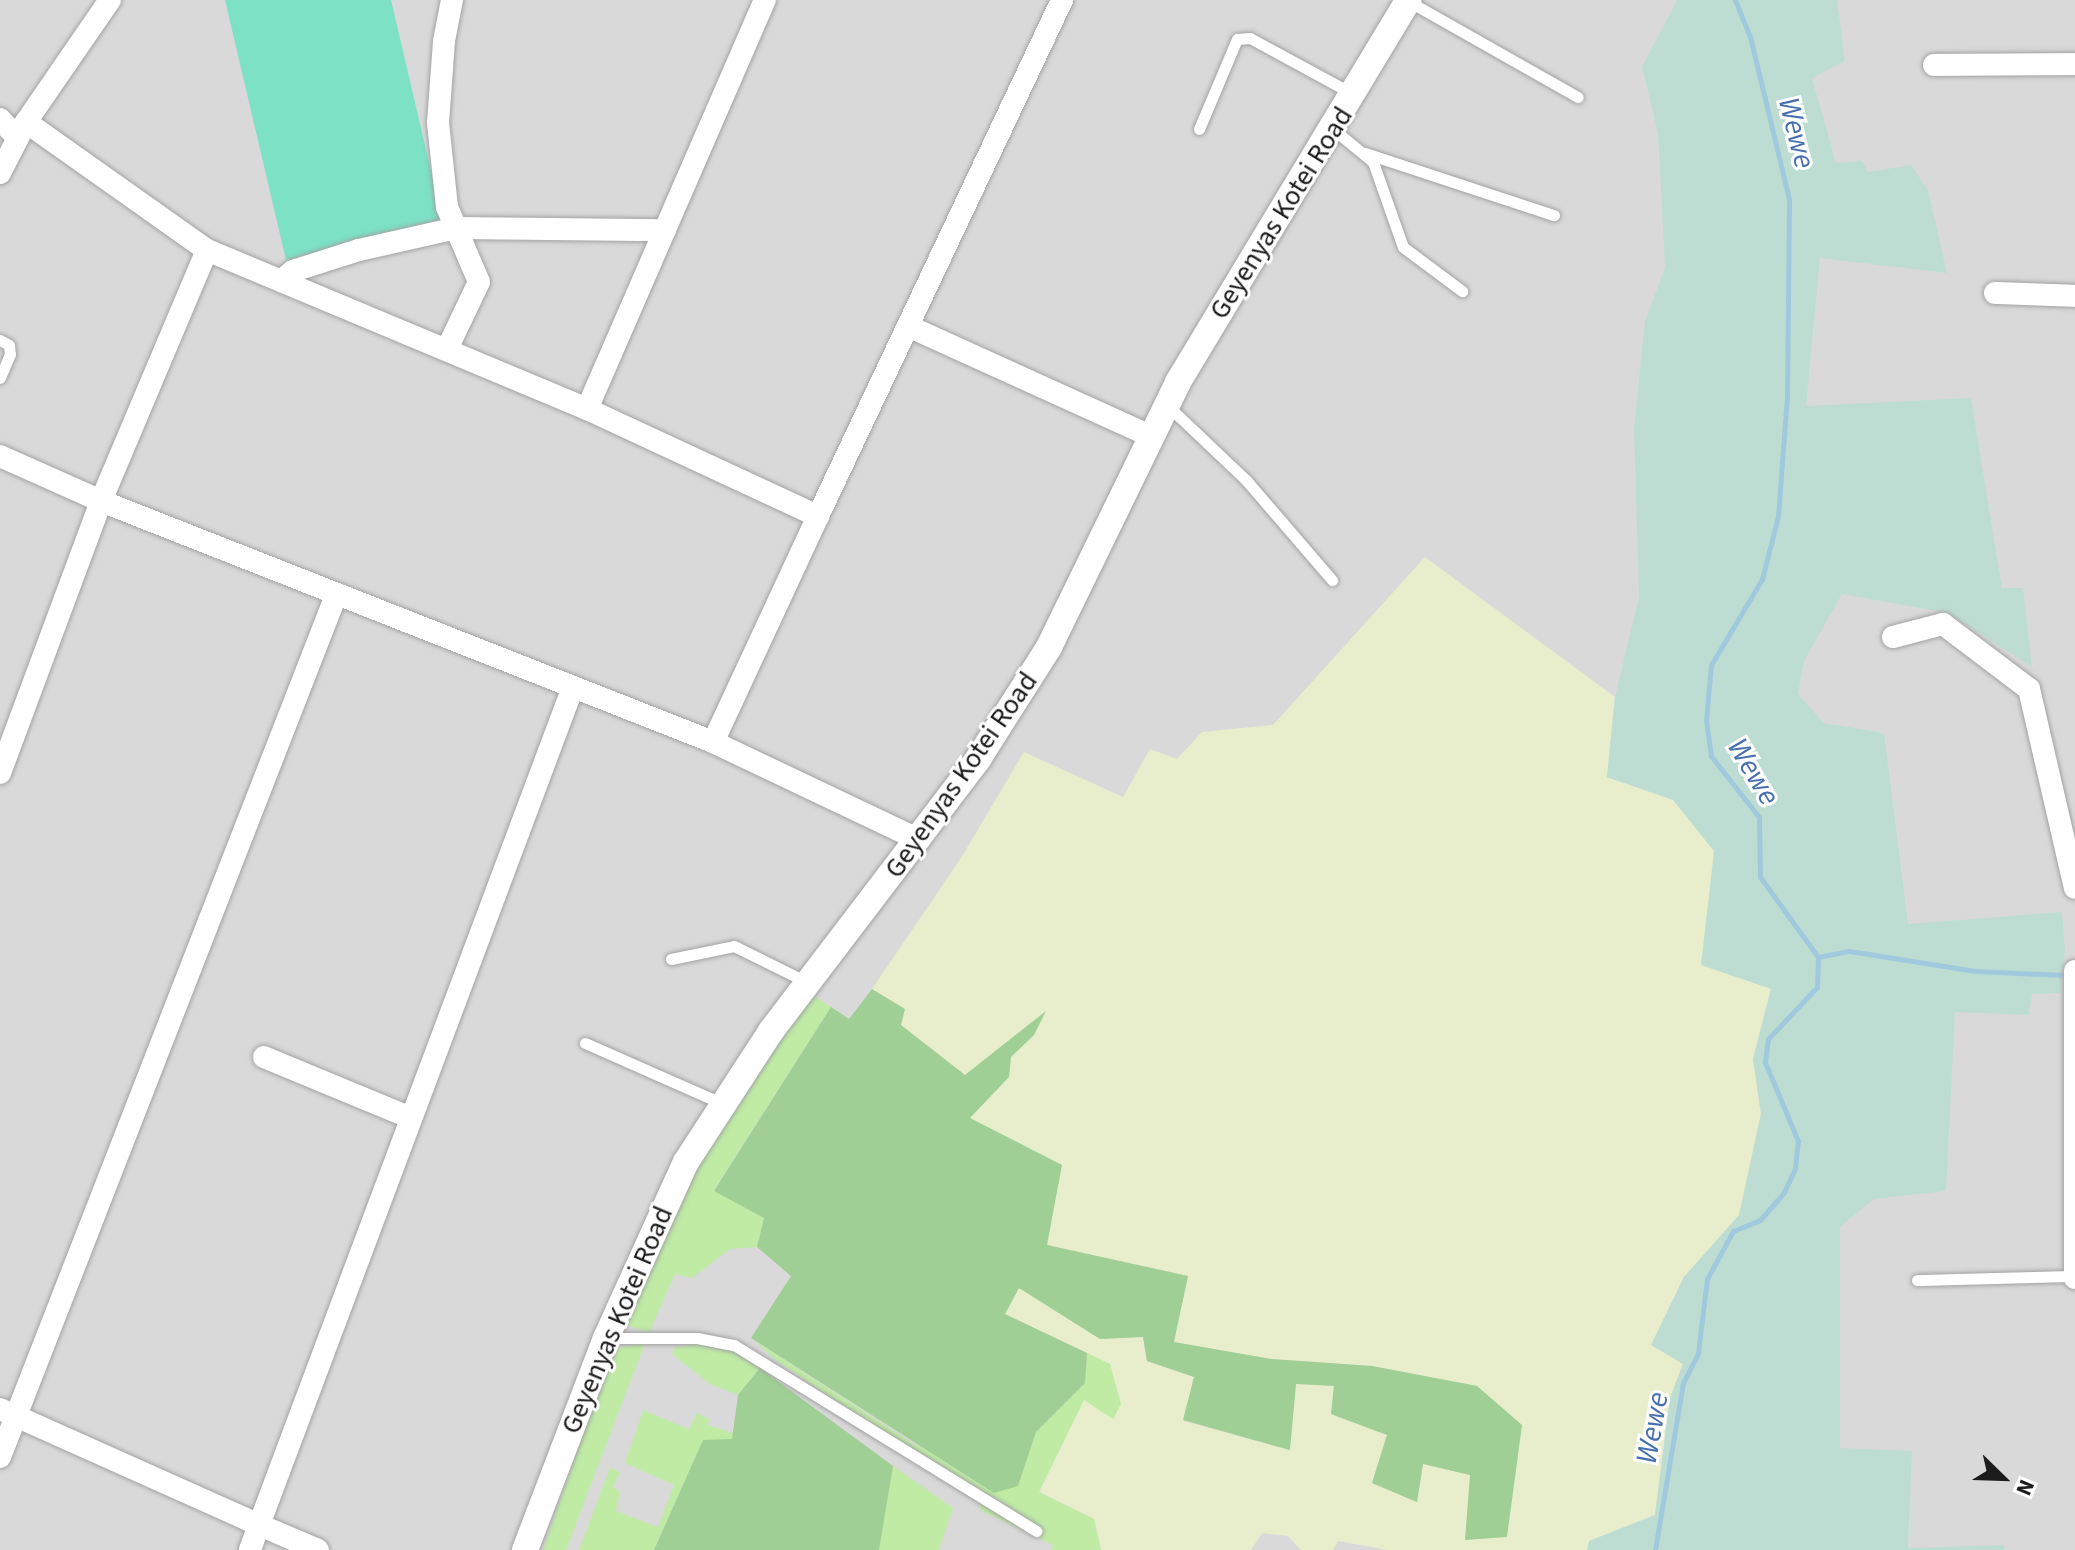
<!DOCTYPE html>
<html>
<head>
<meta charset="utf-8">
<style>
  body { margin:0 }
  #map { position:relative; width:2075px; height:1550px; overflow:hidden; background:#eeebe2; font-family:"Source Sans 3",sans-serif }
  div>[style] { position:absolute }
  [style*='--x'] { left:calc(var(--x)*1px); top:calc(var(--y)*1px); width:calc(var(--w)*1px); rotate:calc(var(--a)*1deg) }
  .residential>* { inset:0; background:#dad9d9 }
  .farmland>* { inset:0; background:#e8eecc }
  .grass>* { inset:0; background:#bfeba5 }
  .forest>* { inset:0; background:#9fcf95 }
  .wetland>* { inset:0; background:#beddd2 }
  .pitch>* { inset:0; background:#7ce1c5 }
  .stream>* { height:5px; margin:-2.5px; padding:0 2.5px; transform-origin:2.5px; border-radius:2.5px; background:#a0c9de }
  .roads { filter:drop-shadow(0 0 2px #a3a3a3) drop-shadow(0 0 2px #a3a3a3) }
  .service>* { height:11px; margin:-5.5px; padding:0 5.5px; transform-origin:5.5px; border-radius:5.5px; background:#fff }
  .minor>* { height:22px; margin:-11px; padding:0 11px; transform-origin:11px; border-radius:11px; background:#fff }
  .tertiary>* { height:26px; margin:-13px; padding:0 13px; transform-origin:13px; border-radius:13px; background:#fff }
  span { translate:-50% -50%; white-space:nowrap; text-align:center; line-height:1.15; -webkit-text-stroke:6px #fff; paint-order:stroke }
  .street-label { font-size:28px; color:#1c1c1c }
  .water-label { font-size:30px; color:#466faf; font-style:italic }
  .north { position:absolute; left:1963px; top:1438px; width:80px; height:80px; -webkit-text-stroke:6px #fff; paint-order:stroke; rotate:113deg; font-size:22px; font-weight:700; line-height:32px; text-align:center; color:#1c1c1c }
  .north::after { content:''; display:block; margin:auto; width:28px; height:36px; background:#1c1c1c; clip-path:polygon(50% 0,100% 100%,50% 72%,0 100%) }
</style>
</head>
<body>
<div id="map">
  <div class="residential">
    <i style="clip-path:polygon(0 0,2075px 0,2075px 1550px,0 1550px)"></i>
  </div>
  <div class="farmland">
    <i style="clip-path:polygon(1425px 557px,1615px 697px,1607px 777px,1674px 800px,1714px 851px,1712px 902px,1771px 989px,1753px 1059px,1761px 1114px,1739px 1215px,1684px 1277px,1651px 1345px,1683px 1363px,1670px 1398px,1655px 1515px,1590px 1541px,1587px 1550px,1388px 1550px,1338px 1541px,1333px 1550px,1301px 1550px,1288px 1536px,1262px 1533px,1251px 1550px,1101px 1550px,1094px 1519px,1039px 1492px,1084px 1399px,1114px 1418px,1120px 1404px,1110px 1364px,1005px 1314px,1019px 1288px,1100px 1339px,1143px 1337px,1147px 1361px,1194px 1377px,1184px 1421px,1289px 1450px,1296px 1383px,1334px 1386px,1331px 1414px,1387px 1435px,1372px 1483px,1417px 1502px,1423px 1464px,1471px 1475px,1465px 1540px,1507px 1536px,1477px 1386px,1372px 1366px,1271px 1359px,1173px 1342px,1188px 1276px,1047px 1245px,1052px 1210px,970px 1118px,1010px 1057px,1034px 1035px,1001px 1047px,965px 1075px,900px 1025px,872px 989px,961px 858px,1024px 752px,1123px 797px,1150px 749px,1177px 759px,1202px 732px,1273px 725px)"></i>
  </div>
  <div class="grass">
    <i style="clip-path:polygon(809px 993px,831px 1007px,714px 1190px,764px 1218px,757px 1247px,730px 1249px,692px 1278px,675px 1274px,649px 1333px,621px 1323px,701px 1152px)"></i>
    <i style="clip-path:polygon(751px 1338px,914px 1444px,1018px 1486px,1036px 1432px,1085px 1383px,1087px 1353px,1110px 1364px,1121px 1404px,1113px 1419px,1084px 1400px,1039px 1492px,1094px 1519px,1101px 1550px,1051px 1550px,1053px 1545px,980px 1510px,980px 1499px,773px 1358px)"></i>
    <i style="clip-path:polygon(715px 1342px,777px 1374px,778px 1380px,760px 1368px,738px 1395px,710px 1384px,672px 1354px,675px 1347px)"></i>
    <i style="clip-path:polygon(645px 1343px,566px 1550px,543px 1550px,613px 1349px)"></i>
    <i style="clip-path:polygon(643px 1410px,689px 1429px,697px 1413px,709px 1419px,708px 1425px,733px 1433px,732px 1440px,703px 1441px,654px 1550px,579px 1550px,610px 1468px,620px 1472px,613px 1487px,620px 1492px,616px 1511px,658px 1527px,674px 1485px,625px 1463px)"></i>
    <i style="clip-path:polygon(893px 1466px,953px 1508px,939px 1550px,879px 1550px)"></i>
  </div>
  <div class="forest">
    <i style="clip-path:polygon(872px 989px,905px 1009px,901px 1025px,965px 1075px,1046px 1011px,1034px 1035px,1011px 1057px,1009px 1077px,970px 1118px,1062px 1165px,1047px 1245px,1188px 1276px,1174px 1342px,1271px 1359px,1372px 1366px,1477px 1386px,1522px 1425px,1507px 1537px,1465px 1540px,1470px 1475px,1423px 1464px,1417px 1502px,1372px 1483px,1387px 1435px,1331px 1414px,1334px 1386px,1296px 1384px,1290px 1450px,1183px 1420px,1194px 1377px,1147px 1361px,1143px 1337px,1100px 1339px,1019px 1288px,1005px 1314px,1087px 1353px,1085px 1383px,1036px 1432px,1018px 1486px,994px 1493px,751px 1338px,791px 1276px,757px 1247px,764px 1218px,714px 1191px,831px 1007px,849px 1019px)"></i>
    <i style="clip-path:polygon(760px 1368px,893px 1466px,879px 1550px,654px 1550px,703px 1440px,732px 1439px,738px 1395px)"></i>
  </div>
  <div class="wetland">
    <i style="clip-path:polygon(1677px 0,1837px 0,1845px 61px,1812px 78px,1836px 163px,1862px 161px,1868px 172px,1911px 165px,1928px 190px,1947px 273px,1820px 258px,1806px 406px,1971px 398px,2002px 588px,2023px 588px,2032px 667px,1948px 613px,1842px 594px,1804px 661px,1798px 694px,1824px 723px,1884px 733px,1908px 924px,2062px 912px,2065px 951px,2060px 993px,2032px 994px,2029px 1015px,1955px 1012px,1946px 1191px,1874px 1199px,1840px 1227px,1840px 1448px,1912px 1451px,1908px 1548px,2004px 1545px,2004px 1550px,1587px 1550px,1589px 1541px,1655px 1515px,1670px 1398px,1683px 1364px,1651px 1345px,1684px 1277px,1739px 1215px,1761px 1114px,1753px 1059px,1771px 989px,1701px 965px,1714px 851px,1673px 800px,1607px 777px,1615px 697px,1639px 597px,1634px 427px,1645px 321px,1665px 268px,1658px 133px,1642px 67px)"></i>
  </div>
  <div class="pitch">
    <i style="clip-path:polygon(225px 0,391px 0,443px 222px,286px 260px)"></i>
  </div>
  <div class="stream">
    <i style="--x:1818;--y:957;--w:32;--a:-11"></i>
    <i style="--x:1849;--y:951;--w:128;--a:9"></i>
    <i style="--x:1975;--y:971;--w:89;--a:2.6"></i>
    <i style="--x:1655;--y:1550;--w:169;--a:-80.5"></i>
    <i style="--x:1683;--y:1383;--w:34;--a:-63"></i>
    <i style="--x:1698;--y:1353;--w:75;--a:-83.1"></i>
    <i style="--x:1707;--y:1279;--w:55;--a:-61.6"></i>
    <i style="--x:1733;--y:1231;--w:29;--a:-22"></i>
    <i style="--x:1760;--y:1220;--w:37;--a:-49"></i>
    <i style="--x:1784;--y:1192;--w:26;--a:-65"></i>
    <i style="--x:1795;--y:1168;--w:27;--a:-84"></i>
    <i style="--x:1798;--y:1141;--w:86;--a:-112.7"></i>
    <i style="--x:1765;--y:1062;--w:23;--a:-83"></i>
    <i style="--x:1768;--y:1039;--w:71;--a:-46.7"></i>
    <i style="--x:1817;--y:987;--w:30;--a:-88"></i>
    <i style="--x:1818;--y:957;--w:99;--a:-125.9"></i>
    <i style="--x:1760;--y:877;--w:60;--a:-91"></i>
    <i style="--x:1759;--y:817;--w:78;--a:-128.2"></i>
    <i style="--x:1711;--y:756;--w:36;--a:-98"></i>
    <i style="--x:1706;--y:720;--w:55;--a:-84.8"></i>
    <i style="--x:1711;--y:665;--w:100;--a:-59.3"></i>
    <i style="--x:1762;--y:579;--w:65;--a:-75.7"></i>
    <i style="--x:1778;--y:516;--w:121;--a:-85.7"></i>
    <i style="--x:1787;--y:395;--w:196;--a:-89.4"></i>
    <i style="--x:1789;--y:199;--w:167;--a:-103.5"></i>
    <i style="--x:1750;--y:37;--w:40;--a:-112"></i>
  </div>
  <div class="roads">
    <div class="service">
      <i style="--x:1408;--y:1;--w:195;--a:29.5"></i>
      <i style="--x:1199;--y:129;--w:98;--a:-67.1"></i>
      <i style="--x:1237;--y:39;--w:13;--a:-4"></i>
      <i style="--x:1250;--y:38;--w:117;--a:28.5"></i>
      <i style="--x:1333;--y:129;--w:52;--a:39.5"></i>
      <i style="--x:1373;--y:162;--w:90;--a:70.6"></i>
      <i style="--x:1403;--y:247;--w:74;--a:36.7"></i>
      <i style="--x:1365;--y:153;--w:199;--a:18.2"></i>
      <i style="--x:0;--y:340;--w:10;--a:29"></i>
      <i style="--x:9;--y:345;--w:9;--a:84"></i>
      <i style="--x:10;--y:354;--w:26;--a:113"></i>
      <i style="--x:1168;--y:406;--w:108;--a:43.5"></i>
      <i style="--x:1246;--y:480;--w:132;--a:49.3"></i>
      <i style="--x:671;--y:959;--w:64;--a:-11.7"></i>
      <i style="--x:734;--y:946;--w:81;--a:26.3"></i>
      <i style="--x:585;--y:1043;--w:151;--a:23.8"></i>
      <i style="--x:1917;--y:1280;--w:157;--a:-1.5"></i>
      <i style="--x:606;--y:1338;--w:91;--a:0"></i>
      <i style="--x:697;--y:1338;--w:38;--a:11"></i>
      <i style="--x:734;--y:1345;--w:355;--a:31.6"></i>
    </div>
    <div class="minor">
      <i style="--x:1934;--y:65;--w:141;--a:-0.4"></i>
      <i style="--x:0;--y:119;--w:26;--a:47"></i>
      <i style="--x:26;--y:122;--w:222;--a:35.3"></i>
      <i style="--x:207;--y:250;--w:412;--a:22.7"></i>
      <i style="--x:587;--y:409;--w:255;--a:24.9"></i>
      <i style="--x:818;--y:516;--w:249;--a:114.9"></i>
      <i style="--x:0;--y:173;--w:57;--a:-63"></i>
      <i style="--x:26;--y:122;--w:148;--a:-55.5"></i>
      <i style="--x:281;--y:281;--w:16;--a:-40"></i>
      <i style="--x:293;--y:271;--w:69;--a:-17.7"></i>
      <i style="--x:359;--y:250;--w:100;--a:-12.7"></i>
      <i style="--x:457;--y:228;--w:208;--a:0.6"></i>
      <i style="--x:1995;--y:293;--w:80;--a:2.1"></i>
      <i style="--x:908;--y:326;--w:269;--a:24.4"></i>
      <i style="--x:447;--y:349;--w:74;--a:-64.5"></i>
      <i style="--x:479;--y:282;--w:82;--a:-113.1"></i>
      <i style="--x:447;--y:207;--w:84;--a:-96.1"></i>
      <i style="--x:438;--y:123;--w:82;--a:-85.8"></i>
      <i style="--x:444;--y:41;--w:42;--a:-79"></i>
      <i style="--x:587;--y:409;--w:446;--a:-66.5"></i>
      <i style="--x:0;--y:456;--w:111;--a:24"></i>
      <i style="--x:101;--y:501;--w:658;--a:21.49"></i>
      <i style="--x:713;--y:742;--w:228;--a:25.4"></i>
      <i style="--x:818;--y:516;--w:571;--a:-64.69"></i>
      <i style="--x:1893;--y:637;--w:52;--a:-14.6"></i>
      <i style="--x:1943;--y:624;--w:108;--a:37.1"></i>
      <i style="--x:2029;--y:689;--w:204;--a:77"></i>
      <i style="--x:0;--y:773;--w:290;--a:-69.6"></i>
      <i style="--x:101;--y:501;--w:272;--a:-67.1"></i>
      <i style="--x:2075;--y:971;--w:307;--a:90"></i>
      <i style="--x:264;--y:1057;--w:159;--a:22.5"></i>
      <i style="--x:0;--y:1409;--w:284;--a:24.1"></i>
      <i style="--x:259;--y:1525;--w:27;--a:110"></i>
      <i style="--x:0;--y:1457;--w:925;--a:-68.7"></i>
      <i style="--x:318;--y:1550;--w:64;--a:-157"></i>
      <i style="--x:259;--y:1525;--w:895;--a:-69.46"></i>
    </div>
    <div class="tertiary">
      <i style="--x:525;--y:1550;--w:227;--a:-69.1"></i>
      <i style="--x:606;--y:1338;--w:193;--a:-65.6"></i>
      <i style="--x:686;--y:1162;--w:156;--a:-57"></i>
      <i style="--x:771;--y:1031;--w:342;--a:-52.7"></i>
      <i style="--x:978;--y:759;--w:133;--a:-57.6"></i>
      <i style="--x:1049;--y:647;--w:295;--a:-64"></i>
      <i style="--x:1178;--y:382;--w:446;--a:-58.9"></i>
    </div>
  </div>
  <div class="street-label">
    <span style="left:1281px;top:213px;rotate:-58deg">Geyenyas Kotei Road</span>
    <span style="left:961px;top:775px;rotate:-55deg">Geyenyas Kotei Road</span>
    <span style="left:617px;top:1320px;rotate:-67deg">Geyenyas Kotei Road</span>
  </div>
  <div class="water-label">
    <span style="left:1796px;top:133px;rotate:76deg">Wewe</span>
    <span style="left:1753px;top:772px;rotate:59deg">Wewe</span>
    <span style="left:1653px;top:1428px;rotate:-80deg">Wewe</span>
  </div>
  <div class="north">N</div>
</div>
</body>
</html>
